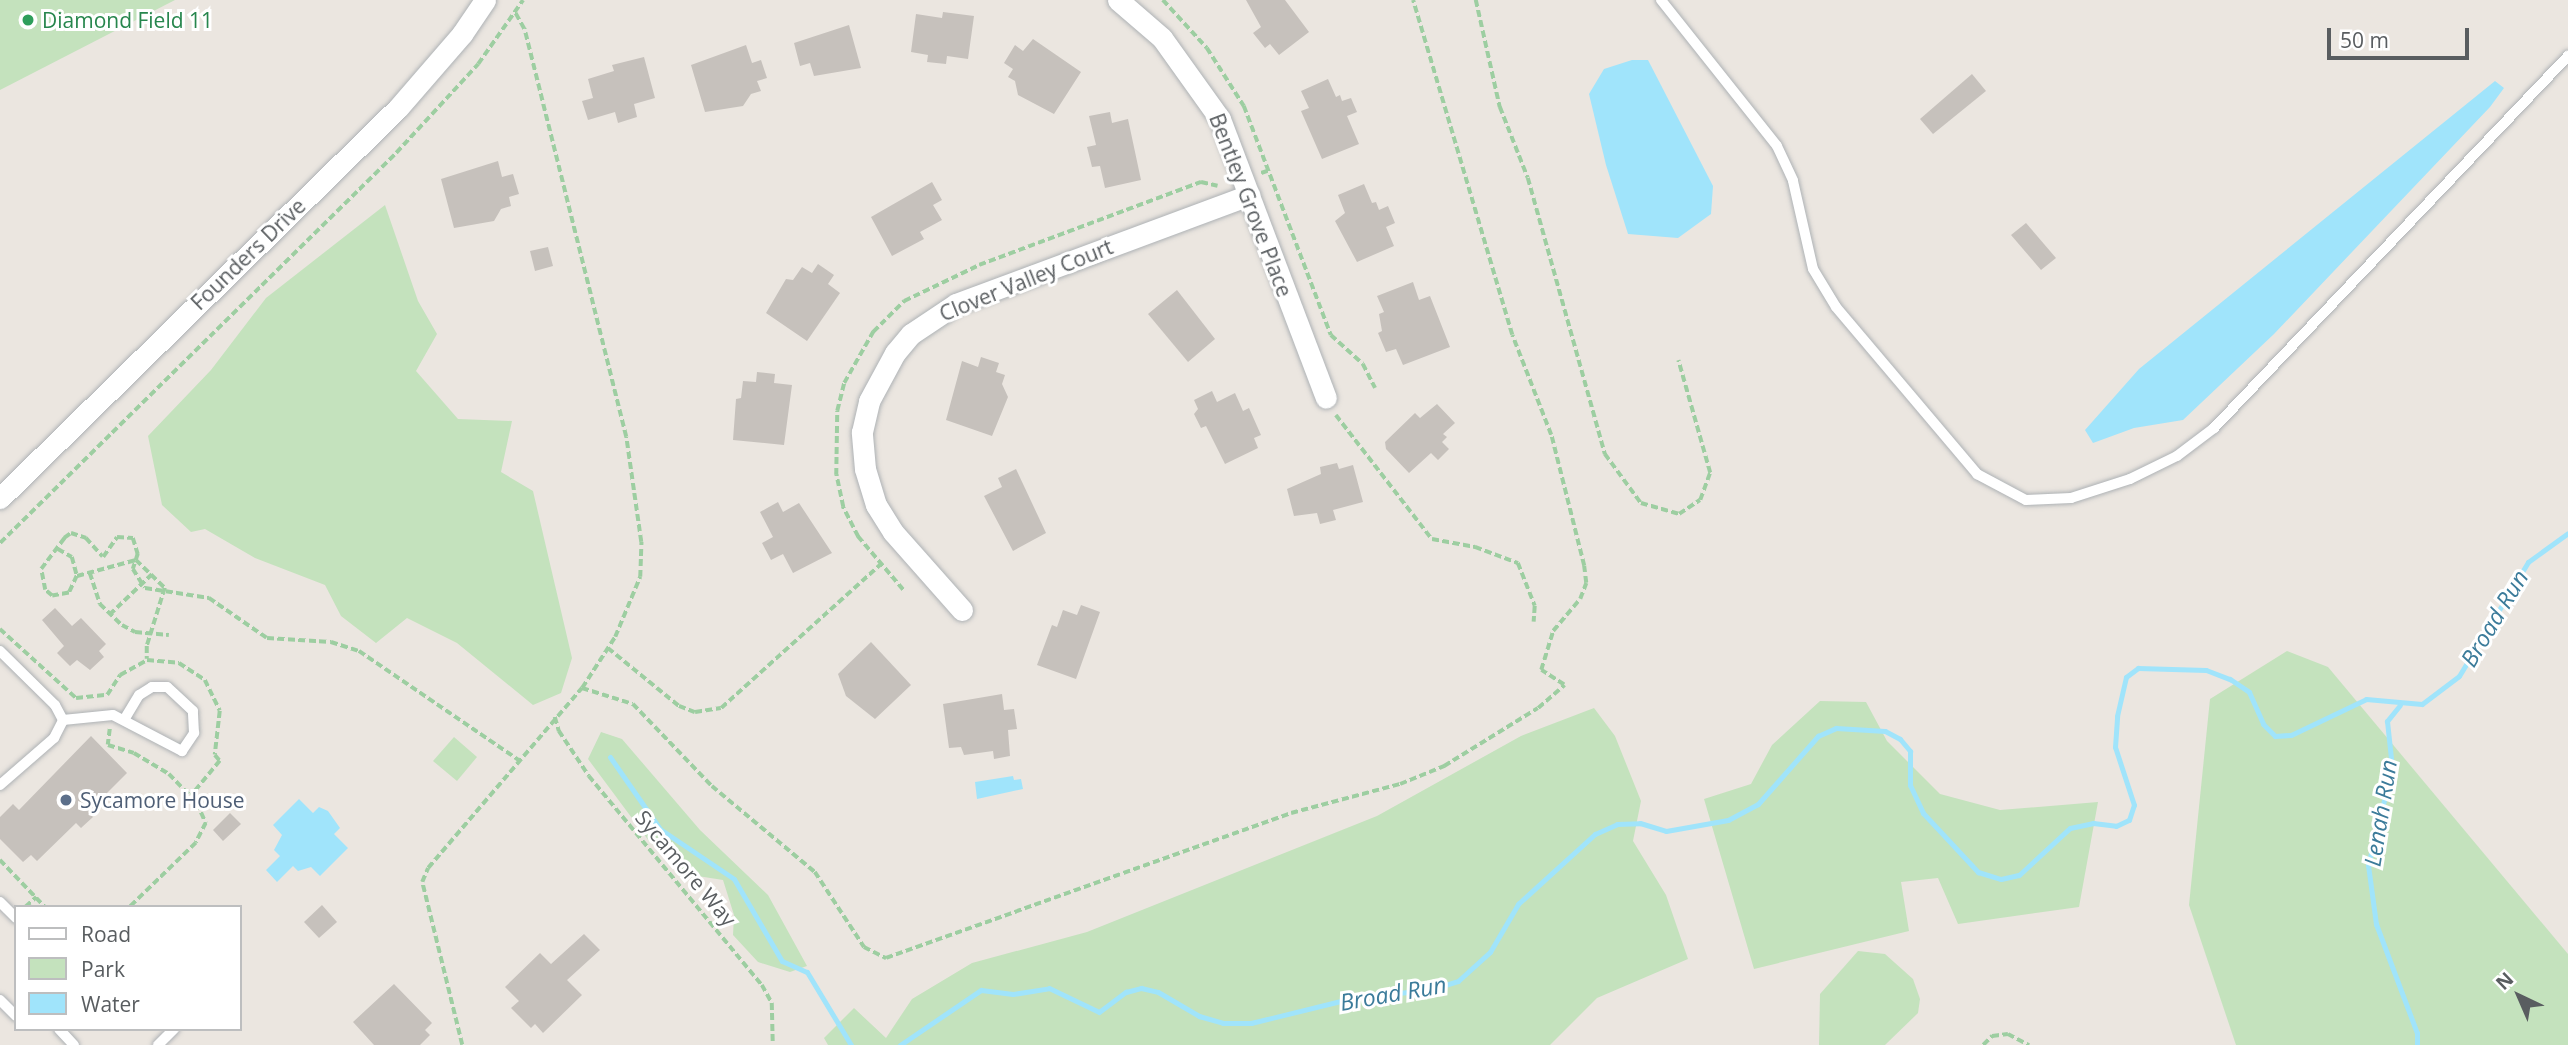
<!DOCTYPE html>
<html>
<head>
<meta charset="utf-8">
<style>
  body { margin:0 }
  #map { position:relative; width:2568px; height:1045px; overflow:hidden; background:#ebe6e0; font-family:"Open Sans",sans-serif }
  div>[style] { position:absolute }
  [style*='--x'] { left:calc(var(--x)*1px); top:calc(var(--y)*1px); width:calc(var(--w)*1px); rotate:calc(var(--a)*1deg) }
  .green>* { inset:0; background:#c4e2bd }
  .water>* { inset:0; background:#a0e4fb }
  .stream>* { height:5px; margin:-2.5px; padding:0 2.5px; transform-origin:2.5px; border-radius:2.5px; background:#a0e4fb }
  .building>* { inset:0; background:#c6c1bc }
  .path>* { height:3.5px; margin-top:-1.75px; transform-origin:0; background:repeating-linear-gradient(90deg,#9dcea1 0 7px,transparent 0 10.5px) }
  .roads { filter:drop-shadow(0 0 2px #aeb2b5) drop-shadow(0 0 2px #aeb2b5) }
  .lane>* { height:10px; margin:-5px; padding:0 5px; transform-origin:5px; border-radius:5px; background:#fff }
  .street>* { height:21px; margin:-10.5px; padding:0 10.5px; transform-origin:10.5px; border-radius:10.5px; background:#fff }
  .dots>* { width:19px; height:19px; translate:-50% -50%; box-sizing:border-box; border:4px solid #fff; border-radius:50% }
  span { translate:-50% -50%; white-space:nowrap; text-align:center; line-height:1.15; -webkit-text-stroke:6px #fff; paint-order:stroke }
  .leisure-label { font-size:21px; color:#27864d }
  .left { translate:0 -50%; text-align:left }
  .street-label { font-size:21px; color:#595d60 }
  .service-label { font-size:21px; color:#4e5e75 }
  .water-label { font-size:23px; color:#3b7b9a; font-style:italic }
  .legend { position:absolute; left:14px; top:905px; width:228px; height:126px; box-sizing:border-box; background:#fff; border:2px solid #bdbebf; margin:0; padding:9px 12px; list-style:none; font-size:21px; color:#595d60 }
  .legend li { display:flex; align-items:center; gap:14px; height:35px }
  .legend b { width:35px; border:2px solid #bdbebf }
  .north { position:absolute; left:2484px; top:961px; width:70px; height:70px; -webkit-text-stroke:5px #fff; paint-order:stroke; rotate:316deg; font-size:19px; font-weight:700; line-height:28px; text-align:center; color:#595d60 }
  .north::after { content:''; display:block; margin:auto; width:24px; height:32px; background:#595d60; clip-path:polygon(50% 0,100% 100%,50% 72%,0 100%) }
  .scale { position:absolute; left:2327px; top:28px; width:142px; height:32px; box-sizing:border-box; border:4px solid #595d60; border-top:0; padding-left:9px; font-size:21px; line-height:24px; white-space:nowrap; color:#595d60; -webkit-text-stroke:5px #fff; paint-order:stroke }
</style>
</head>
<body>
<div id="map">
  <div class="green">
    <i style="clip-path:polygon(0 0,175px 0,0 90px)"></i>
    <i style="clip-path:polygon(385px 205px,418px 301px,437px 334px,416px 371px,458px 419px,512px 421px,501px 472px,533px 491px,572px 658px,561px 693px,533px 705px,457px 643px,407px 618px,376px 643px,341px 616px,325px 585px,255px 558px,205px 529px,191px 532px,162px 505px,148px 436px,211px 370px,266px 298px)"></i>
    <i style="clip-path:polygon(2287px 651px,2328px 667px,2568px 954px,2568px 1045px,2236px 1045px,2189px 905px,2210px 699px)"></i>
    <i style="clip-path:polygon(1820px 701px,1866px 702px,1887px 741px,1940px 794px,2000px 810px,2098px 802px,2079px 907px,1958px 924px,1938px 878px,1901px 882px,1909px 931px,1754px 969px,1704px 799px,1751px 784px,1772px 745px)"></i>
    <i style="clip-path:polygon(1594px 708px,1615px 736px,1641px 801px,1633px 841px,1666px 895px,1688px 959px,1597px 998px,1550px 1045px,828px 1045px,824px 1038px,854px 1008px,886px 1038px,912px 999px,972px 963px,1087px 932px,1377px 816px,1521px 736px)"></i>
    <i style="clip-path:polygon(601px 732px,622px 739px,700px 830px,768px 895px,807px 966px,790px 972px,758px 962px,733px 935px,734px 915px,723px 880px,685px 874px,649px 841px,588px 759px)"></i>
    <i style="clip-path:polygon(454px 737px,477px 757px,457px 781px,433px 761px)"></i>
    <i style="clip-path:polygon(1858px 951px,1885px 954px,1913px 979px,1920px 999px,1918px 1013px,1885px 1045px,1819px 1045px,1820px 994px)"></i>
  </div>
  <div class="water">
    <i style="clip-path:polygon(1632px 60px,1648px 60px,1713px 186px,1711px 214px,1678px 238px,1628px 234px,1606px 165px,1589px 94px,1604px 69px)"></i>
    <i style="clip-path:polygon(2495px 81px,2504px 88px,2490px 107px,2274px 334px,2183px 420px,2134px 428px,2093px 443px,2085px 430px,2139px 369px)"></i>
    <i style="clip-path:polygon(1013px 776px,1014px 780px,1021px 779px,1023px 789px,977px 799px,975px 782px)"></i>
    <i style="clip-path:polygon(299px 799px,313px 813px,319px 807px,328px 811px,340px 828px,334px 834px,348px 848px,320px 876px,311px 867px,298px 871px,293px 866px,277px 882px,266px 870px,280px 856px,274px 850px,282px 835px,273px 825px)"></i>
  </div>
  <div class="stream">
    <i style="--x:2400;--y:705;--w:21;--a:129"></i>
    <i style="--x:2387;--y:721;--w:47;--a:83.9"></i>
    <i style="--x:2392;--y:768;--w:100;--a:103.9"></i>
    <i style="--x:2368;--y:865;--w:60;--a:82.3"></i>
    <i style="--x:2376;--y:924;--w:116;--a:69.4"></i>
    <i style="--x:2417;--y:1033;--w:12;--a:90"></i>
    <i style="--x:610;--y:757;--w:88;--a:55.2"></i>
    <i style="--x:660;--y:829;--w:89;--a:34"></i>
    <i style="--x:734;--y:879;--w:95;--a:59.7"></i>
    <i style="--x:782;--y:961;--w:27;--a:24"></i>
    <i style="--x:807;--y:972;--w:85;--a:58.9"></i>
    <i style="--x:900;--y:1045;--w:98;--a:-34.2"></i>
    <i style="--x:981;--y:990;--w:32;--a:7"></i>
    <i style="--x:1013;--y:994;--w:36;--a:-9"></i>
    <i style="--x:1049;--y:988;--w:55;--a:25.6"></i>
    <i style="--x:1099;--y:1012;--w:34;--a:-37"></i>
    <i style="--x:1126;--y:992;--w:16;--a:-15"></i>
    <i style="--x:1141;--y:988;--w:17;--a:13"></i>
    <i style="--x:1158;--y:992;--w:48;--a:30.3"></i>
    <i style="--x:1199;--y:1016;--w:25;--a:16"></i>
    <i style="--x:1223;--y:1023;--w:28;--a:0"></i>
    <i style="--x:1251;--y:1023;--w:109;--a:-13.8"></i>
    <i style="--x:1357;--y:997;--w:72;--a:-5.6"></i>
    <i style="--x:1429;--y:990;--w:30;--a:-17"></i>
    <i style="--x:1458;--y:981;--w:43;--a:-42.2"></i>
    <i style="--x:1490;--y:952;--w:56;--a:-59.7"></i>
    <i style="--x:1518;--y:904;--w:104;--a:-42.3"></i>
    <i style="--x:1595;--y:834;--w:24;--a:-24"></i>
    <i style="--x:1617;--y:824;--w:23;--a:-2"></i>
    <i style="--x:1640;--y:823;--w:27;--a:17"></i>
    <i style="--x:1666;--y:831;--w:63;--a:-10.1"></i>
    <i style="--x:1728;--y:820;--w:34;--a:-28"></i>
    <i style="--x:1758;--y:804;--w:91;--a:-48.6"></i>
    <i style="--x:1818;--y:736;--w:20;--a:-24"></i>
    <i style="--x:1836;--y:728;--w:49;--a:3.5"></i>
    <i style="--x:1885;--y:731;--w:17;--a:28"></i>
    <i style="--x:1900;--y:739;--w:16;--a:50"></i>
    <i style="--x:1910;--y:751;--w:34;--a:90"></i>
    <i style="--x:1910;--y:785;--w:31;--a:65"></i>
    <i style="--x:1923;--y:813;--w:81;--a:47"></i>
    <i style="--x:1978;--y:872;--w:24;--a:17"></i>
    <i style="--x:2001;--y:879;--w:18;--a:-13"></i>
    <i style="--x:2019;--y:875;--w:69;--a:-42.7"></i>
    <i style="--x:2070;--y:828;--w:24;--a:-12"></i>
    <i style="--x:2093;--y:823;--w:23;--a:7"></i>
    <i style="--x:2116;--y:826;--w:14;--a:-25"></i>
    <i style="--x:2129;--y:820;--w:16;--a:-72"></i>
    <i style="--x:2134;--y:805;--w:61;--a:-108.1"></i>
    <i style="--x:2115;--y:747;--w:31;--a:-86"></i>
    <i style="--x:2117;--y:716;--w:40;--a:-77"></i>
    <i style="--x:2126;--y:677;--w:15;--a:-37"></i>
    <i style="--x:2138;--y:668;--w:68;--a:1.7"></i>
    <i style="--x:2206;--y:670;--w:26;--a:21"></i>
    <i style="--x:2230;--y:679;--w:23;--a:34"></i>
    <i style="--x:2249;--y:692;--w:35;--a:66"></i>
    <i style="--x:2263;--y:724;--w:17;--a:45"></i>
    <i style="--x:2275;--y:736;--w:16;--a:-4"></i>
    <i style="--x:2291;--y:735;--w:83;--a:-25.6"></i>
    <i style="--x:2366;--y:699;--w:56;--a:5.1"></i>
    <i style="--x:2422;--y:704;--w:46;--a:-37.1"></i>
    <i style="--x:2459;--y:676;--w:133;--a:-58.8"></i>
    <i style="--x:2528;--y:562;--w:49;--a:-35.9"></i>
  </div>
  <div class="building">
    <i style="clip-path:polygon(1246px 0,1285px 0,1309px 32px,1279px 55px,1270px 44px,1265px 48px,1253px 33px,1261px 27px)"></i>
    <i style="clip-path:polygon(943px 12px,974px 16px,968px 59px,947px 56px,946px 64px,927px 62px,928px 55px,911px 52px,916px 14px,942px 18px)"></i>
    <i style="clip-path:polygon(849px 25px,861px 68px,814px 76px,810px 63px,800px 66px,794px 43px)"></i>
    <i style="clip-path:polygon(1033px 39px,1081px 72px,1054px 114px,1018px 95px,1015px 81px,1008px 77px,1013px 69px,1004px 63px,1015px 45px,1023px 51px)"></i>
    <i style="clip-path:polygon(746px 45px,752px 63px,761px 60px,767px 78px,757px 81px,761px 91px,751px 94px,743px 106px,705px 112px,691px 65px)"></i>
    <i style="clip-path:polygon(644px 57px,655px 98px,634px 104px,637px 117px,618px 123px,615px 112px,588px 120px,582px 101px,593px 98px,588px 79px,614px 71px,612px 65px)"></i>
    <i style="clip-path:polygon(1972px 74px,1986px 91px,1933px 134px,1920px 119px)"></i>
    <i style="clip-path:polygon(1328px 79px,1336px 97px,1340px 95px,1342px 101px,1351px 98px,1357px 112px,1347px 116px,1359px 144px,1322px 159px,1301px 111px,1309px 108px,1301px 91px)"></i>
    <i style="clip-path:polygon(1110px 112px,1112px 123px,1128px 119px,1141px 180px,1105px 188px,1100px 166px,1092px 167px,1087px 147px,1096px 145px,1089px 116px)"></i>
    <i style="clip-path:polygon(498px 161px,502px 177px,513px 174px,519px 194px,509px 197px,511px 206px,501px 209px,494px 221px,454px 228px,441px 179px)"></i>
    <i style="clip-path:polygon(932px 182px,942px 200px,933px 205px,942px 220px,920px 232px,924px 239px,892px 256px,871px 217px)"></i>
    <i style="clip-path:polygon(1364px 184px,1372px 203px,1376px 202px,1379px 210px,1388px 206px,1395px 223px,1386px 227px,1394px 246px,1357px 262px,1335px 221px,1345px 213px,1338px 195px)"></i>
    <i style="clip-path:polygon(2026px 223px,2056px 258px,2041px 270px,2011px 235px)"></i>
    <i style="clip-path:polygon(548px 247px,553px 266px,535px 271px,530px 251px)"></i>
    <i style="clip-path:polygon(818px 264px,834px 275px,828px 284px,840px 293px,807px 341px,766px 313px,786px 279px,793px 280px,802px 267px,812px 273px)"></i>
    <i style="clip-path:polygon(1413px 282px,1419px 300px,1430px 296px,1450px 347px,1403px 365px,1396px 349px,1386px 352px,1378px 333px,1382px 331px,1379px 314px,1384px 312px,1377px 296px)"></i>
    <i style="clip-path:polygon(1177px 290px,1215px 339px,1188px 362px,1148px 314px)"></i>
    <i style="clip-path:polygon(981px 357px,999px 363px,996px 372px,1005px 375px,1002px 384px,1008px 397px,992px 436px,946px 420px,962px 361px,978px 367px)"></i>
    <i style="clip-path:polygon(757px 372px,775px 374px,774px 383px,792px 385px,784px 445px,733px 440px,736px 399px,741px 398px,743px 381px,756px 382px)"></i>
    <i style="clip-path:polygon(1212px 391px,1217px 402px,1235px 393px,1243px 411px,1249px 408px,1261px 435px,1254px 438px,1258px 448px,1225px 464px,1206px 426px,1201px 428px,1194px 414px,1198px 409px,1194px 400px)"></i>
    <i style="clip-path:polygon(1437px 404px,1455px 423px,1443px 434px,1447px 437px,1442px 442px,1449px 449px,1438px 460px,1431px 453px,1409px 473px,1386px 449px,1385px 442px,1415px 413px,1420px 418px)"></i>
    <i style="clip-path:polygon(1337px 463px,1339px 469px,1353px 465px,1363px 502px,1333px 510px,1336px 520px,1320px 524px,1317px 513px,1294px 516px,1287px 489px,1321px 474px,1320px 467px)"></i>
    <i style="clip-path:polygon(1016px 469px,1046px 533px,1013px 551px,984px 496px,1002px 487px,998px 478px)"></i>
    <i style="clip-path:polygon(778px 502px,783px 512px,799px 503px,832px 553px,793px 573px,783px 554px,771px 560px,762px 543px,773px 537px,760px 512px)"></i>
    <i style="clip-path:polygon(1081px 605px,1100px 612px,1076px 679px,1037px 665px,1052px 625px,1057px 627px,1063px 610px,1077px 615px)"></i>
    <i style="clip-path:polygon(55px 608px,72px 626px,81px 618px,106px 644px,99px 651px,104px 657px,90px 670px,77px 660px,70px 666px,57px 653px,64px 646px,42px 620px)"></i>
    <i style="clip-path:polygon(871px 642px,911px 685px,875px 719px,846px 696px,838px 674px)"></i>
    <i style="clip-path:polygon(1002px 694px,1004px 710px,1014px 709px,1017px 729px,1008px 730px,1010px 756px,994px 759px,993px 751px,964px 755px,961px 747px,949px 748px,943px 704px)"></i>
    <i style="clip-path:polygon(91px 736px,127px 773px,88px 812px,93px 817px,81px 828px,76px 823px,37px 861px,31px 855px,23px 862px,0 839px,0 817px,13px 804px,19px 810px)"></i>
    <i style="clip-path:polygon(230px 813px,241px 824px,223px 841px,213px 830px)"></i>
    <i style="clip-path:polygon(322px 905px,337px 922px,319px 938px,304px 922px)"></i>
    <i style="clip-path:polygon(584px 934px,600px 950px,567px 980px,582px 995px,543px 1033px,535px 1024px,531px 1028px,511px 1008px,519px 1001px,505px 987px,540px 953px,551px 964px)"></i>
    <i style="clip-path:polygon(394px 984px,432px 1023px,425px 1030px,430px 1035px,420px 1045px,374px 1045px,353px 1022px)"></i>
  </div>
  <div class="path">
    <i style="--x:1163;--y:0;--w:65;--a:47.5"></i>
    <i style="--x:1207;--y:48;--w:69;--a:57.5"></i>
    <i style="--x:1244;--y:106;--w:245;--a:69.2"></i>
    <i style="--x:1331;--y:335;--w:43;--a:42.2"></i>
    <i style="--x:1363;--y:364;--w:27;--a:63"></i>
    <i style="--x:1476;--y:0;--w:110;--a:77.4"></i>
    <i style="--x:1500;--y:107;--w:76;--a:68.5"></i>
    <i style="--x:1528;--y:178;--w:287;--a:74.4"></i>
    <i style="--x:1605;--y:454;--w:61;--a:53.7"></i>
    <i style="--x:1641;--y:503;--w:40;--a:16"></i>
    <i style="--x:1679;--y:514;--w:25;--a:-34"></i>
    <i style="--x:1700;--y:500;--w:29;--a:-70"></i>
    <i style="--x:1710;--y:473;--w:117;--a:-105.8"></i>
    <i style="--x:1261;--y:173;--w:9;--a:-18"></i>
    <i style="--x:1336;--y:415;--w:157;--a:52.3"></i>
    <i style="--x:1432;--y:539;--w:44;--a:10.5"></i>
    <i style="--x:1475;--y:547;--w:46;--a:20.4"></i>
    <i style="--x:1518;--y:563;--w:46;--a:68.4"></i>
    <i style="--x:1535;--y:606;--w:16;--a:94"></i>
    <i style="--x:0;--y:543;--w:556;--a:-44.56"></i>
    <i style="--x:396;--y:153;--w:121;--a:-47.3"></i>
    <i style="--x:478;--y:64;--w:78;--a:-54.9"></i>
    <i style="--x:58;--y:549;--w:16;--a:30"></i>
    <i style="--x:72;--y:557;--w:20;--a:75"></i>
    <i style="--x:77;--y:576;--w:19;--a:115"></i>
    <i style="--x:69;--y:593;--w:17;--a:170"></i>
    <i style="--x:52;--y:596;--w:9;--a:-139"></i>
    <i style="--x:45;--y:590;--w:21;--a:-101"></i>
    <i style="--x:41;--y:569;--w:39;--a:-53"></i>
    <i style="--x:64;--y:538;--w:9;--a:-36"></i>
    <i style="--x:71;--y:533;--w:16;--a:18"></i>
    <i style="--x:86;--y:538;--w:25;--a:48"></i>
    <i style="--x:103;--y:557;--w:24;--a:-55"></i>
    <i style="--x:117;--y:537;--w:16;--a:4"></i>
    <i style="--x:133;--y:538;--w:17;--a:73"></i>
    <i style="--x:138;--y:554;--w:16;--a:108"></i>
    <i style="--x:133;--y:569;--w:22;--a:58"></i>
    <i style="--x:145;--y:588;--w:65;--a:8.9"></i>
    <i style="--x:209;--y:598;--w:70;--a:34.6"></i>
    <i style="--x:267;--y:638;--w:64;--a:3.6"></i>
    <i style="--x:331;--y:642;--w:29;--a:18"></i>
    <i style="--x:359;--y:651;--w:194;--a:34.3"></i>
    <i style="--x:90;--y:573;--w:33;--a:72"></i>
    <i style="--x:100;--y:604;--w:30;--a:44"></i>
    <i style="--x:122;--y:625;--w:15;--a:28"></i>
    <i style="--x:135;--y:632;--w:34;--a:5"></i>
    <i style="--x:77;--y:576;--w:61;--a:-15.2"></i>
    <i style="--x:136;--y:560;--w:40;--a:44"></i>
    <i style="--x:165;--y:588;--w:61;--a:107.2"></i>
    <i style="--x:147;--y:646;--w:13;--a:90"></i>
    <i style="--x:903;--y:590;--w:70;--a:-130.3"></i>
    <i style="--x:858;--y:537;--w:34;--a:-117"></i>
    <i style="--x:843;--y:507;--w:33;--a:-102"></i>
    <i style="--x:836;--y:475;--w:64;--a:-89.1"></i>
    <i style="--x:837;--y:411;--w:29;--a:-76"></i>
    <i style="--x:844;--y:383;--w:59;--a:-60.4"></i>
    <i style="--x:873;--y:332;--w:44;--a:-45"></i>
    <i style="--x:904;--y:301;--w:83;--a:-25.6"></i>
    <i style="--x:979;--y:265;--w:237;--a:-20.5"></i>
    <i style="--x:1201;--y:182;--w:17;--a:13"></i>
    <i style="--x:109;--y:615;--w:59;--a:-43.6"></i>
    <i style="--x:0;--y:629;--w:103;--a:42.2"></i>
    <i style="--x:76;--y:698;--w:31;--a:-6"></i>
    <i style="--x:107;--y:695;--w:24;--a:-57"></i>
    <i style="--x:120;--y:675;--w:31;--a:-29"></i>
    <i style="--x:147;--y:660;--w:32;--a:5"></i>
    <i style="--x:179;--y:663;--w:31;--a:33"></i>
    <i style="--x:205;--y:680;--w:34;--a:64"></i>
    <i style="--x:220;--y:711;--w:44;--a:96.5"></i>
    <i style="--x:215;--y:755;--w:8;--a:50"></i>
    <i style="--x:220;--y:761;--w:45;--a:129.6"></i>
    <i style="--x:608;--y:648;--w:92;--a:39.2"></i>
    <i style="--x:679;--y:706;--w:17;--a:21"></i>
    <i style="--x:695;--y:712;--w:26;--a:-9"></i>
    <i style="--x:721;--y:708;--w:214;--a:-42"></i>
    <i style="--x:582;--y:688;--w:53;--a:17.4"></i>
    <i style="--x:633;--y:704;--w:114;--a:46.1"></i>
    <i style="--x:712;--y:786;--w:134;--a:39.9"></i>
    <i style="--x:815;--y:872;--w:90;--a:56.8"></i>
    <i style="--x:864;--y:947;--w:25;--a:27"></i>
    <i style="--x:886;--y:958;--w:430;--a:-19.7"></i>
    <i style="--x:1291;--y:813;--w:113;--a:-14.9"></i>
    <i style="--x:1400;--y:784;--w:48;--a:-22.2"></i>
    <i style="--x:1444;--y:766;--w:110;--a:-31.7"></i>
    <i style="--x:1538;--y:708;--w:35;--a:-41"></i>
    <i style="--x:1564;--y:685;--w:27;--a:-147"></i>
    <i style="--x:1541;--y:670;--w:41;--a:-72.9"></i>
    <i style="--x:1553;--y:631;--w:42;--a:-49.8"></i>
    <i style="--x:1580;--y:599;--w:17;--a:-69"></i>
    <i style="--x:1586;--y:583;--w:17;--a:-97"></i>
    <i style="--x:1584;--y:566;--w:135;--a:-104.1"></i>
    <i style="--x:1551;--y:435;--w:107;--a:-111.3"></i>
    <i style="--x:1512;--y:335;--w:349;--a:-106.5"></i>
    <i style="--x:555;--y:717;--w:15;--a:74"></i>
    <i style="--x:559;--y:731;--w:54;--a:56.3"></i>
    <i style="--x:589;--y:776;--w:271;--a:50.4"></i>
    <i style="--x:762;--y:985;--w:21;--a:61"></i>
    <i style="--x:772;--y:1003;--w:42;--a:88.6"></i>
    <i style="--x:110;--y:729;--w:16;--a:97"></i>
    <i style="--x:108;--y:745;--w:27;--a:17"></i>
    <i style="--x:134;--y:753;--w:41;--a:31"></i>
    <i style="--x:169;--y:774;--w:40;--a:46"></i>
    <i style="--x:197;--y:803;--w:22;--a:66"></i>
    <i style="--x:206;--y:823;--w:22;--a:117"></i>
    <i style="--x:196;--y:843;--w:92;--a:135.9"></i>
    <i style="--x:0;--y:860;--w:65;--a:46.2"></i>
    <i style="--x:25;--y:907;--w:15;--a:-42"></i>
    <i style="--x:462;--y:1045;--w:168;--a:-103.8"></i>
    <i style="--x:422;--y:882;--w:15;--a:-67"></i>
    <i style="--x:428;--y:868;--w:237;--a:-49.5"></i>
    <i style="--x:582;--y:688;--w:61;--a:-57.1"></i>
    <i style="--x:615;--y:637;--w:65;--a:-67.4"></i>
    <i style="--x:640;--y:577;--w:35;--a:-88"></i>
    <i style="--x:641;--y:542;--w:106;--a:-98.1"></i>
    <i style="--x:626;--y:437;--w:421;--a:-104"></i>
    <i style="--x:524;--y:29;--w:18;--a:-119"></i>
    <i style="--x:1983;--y:1045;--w:13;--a:-45"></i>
    <i style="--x:1992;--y:1036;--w:16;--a:-7"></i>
    <i style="--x:2008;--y:1034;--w:24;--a:28"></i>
  </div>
  <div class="roads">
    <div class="lane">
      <i style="--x:1661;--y:0;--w:186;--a:51.5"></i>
      <i style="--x:1777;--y:146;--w:38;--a:65"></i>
      <i style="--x:1793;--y:181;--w:90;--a:77.2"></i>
      <i style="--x:1813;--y:269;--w:44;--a:58.8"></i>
      <i style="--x:1836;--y:307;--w:219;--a:49.8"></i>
      <i style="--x:1977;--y:474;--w:55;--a:28"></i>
      <i style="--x:2026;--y:500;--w:45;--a:-2.5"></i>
      <i style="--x:2071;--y:498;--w:62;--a:-17.9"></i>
      <i style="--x:2130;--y:479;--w:52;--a:-26.1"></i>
      <i style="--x:2177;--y:456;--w:46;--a:-37.1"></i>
      <i style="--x:2214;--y:428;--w:514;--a:-46.42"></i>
      <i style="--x:0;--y:651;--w:77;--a:44.5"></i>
      <i style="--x:55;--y:705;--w:17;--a:62"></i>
      <i style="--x:63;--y:720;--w:50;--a:-5.7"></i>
      <i style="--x:113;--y:715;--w:78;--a:27.6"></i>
      <i style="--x:182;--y:751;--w:22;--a:-56"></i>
      <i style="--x:194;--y:733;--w:22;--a:-93"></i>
      <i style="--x:193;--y:711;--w:35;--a:-137"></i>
      <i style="--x:167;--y:687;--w:15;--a:180"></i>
      <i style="--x:152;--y:687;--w:15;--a:148"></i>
      <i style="--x:139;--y:695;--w:29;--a:121"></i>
      <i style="--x:0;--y:785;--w:72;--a:-41"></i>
      <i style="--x:54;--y:738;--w:20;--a:-63"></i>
      <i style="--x:0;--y:902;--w:23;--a:45"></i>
      <i style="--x:0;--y:1000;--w:23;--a:45"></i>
      <i style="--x:59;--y:1029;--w:22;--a:47"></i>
      <i style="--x:158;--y:1045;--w:23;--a:-45"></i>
    </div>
    <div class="street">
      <i style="--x:1118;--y:0;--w:58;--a:40.8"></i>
      <i style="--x:1162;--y:38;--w:100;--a:54.4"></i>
      <i style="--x:1220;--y:119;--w:298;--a:69.2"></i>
      <i style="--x:0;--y:498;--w:557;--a:-44.42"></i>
      <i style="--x:398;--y:108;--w:98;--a:-49.1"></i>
      <i style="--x:462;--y:34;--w:41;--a:-55.9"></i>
      <i style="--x:962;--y:610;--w:104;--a:-131.5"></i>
      <i style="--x:893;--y:532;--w:32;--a:-122"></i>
      <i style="--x:876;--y:505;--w:38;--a:-107"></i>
      <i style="--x:865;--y:469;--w:37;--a:-95"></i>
      <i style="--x:862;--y:432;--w:32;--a:-77"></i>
      <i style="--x:869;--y:401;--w:55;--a:-61.6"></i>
      <i style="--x:895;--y:353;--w:25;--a:-50"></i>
      <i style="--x:911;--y:334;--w:54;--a:-33.7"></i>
      <i style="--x:956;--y:304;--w:313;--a:-20.4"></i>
    </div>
  </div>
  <div class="dots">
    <i style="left:28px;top:20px;background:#2e9e5b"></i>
    <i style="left:66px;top:800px;background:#5c6f8a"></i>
  </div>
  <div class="leisure-label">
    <span class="left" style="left:42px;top:20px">Diamond Field 11</span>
  </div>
  <div class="street-label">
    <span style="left:1251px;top:205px;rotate:69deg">Bentley Grove Place</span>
    <span style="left:248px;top:254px;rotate:-44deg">Founders Drive</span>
    <span style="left:1026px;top:280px;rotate:-22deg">Clover Valley Court</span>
    <span style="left:686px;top:868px;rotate:50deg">Sycamore Way</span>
  </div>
  <div class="service-label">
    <span class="left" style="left:80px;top:800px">Sycamore House</span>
  </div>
  <div class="water-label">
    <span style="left:2494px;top:618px;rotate:-59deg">Broad Run</span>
    <span style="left:2380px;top:813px;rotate:-81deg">Lenah Run</span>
    <span style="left:1393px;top:993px;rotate:-10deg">Broad Run</span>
  </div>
  <ul class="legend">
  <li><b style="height:9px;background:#fff"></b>Road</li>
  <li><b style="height:19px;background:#c4e2bd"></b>Park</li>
  <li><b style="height:19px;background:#a0e4fb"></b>Water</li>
  </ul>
  <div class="north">N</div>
  <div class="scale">50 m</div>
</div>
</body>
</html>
